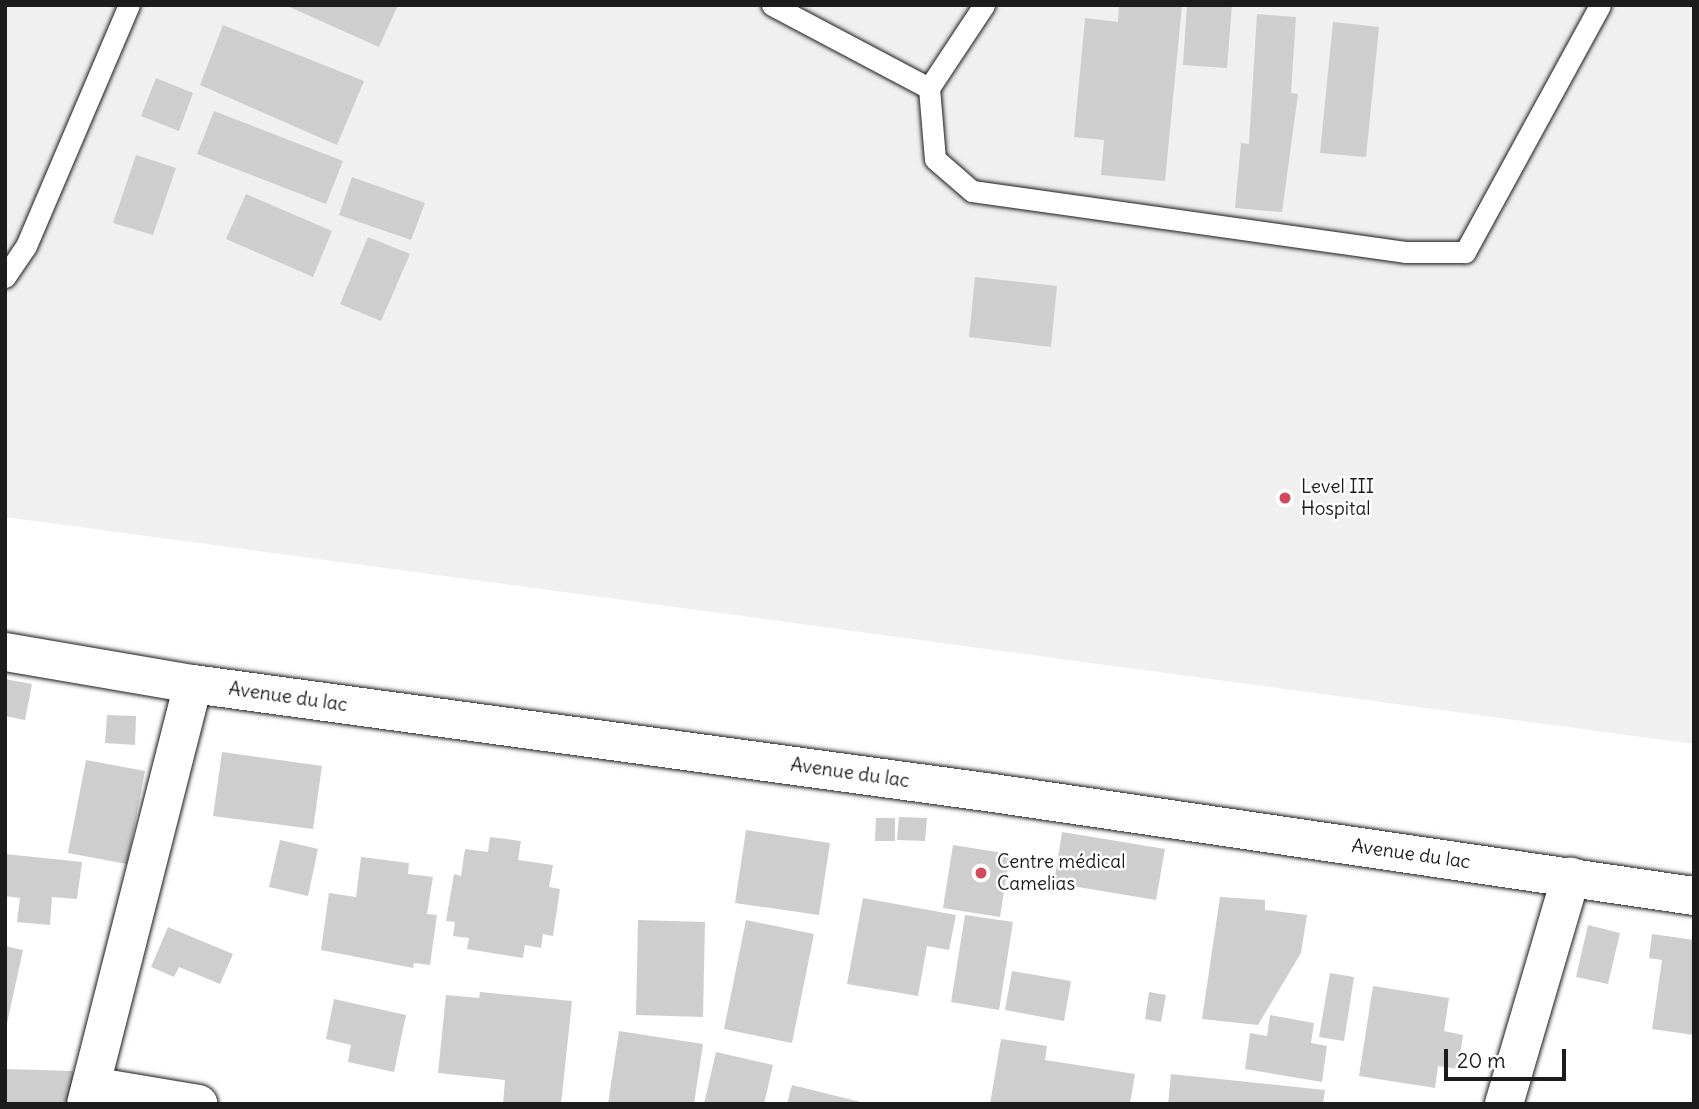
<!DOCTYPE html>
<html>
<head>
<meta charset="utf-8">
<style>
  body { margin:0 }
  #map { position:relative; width:1699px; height:1109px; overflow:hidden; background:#fff; font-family:Delius,sans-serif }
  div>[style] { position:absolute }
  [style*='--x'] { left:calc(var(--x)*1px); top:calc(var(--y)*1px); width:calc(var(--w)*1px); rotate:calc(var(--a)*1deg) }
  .built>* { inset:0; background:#f0f0f0 }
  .building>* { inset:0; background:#cecece }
  .roads { filter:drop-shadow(0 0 2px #1c1c1c) drop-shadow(0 0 2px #1c1c1c) }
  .lane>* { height:21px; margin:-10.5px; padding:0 10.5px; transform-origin:10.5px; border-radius:10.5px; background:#fff }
  .street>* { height:38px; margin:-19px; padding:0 19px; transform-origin:19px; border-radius:19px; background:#fff }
  .secondary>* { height:38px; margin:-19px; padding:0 19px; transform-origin:19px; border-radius:19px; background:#fff }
  .dots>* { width:19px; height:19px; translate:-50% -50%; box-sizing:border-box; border:4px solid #fff; border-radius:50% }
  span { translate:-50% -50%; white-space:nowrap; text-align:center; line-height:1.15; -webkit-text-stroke:5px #fff; paint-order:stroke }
  .poi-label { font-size:19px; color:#1c1c1c }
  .left { translate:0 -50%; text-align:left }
  .street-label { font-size:19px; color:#1c1c1c }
  .frame { position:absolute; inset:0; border:7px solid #1c1c1c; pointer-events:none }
  .scale { position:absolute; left:1444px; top:1049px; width:122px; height:32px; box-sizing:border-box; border:4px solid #1c1c1c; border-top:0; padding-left:9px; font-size:21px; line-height:24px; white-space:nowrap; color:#1c1c1c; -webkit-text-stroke:5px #fff; paint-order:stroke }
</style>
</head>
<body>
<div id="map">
  <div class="built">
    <i style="clip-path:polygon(5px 5px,1694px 5px,1694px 744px,5px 517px)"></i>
  </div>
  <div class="building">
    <i style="clip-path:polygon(285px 5px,398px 5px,379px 47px)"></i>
    <i style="clip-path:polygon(1119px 5px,1182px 5px,1165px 181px,1101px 175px,1104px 140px,1074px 137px,1085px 18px,1118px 22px)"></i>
    <i style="clip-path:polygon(1187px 5px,1232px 5px,1227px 68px,1183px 65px)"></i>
    <i style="clip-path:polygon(1257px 14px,1296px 17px,1291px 93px,1298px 94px,1282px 212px,1235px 208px,1241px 143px,1249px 144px)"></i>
    <i style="clip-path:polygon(1333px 22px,1379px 27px,1366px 157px,1320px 153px)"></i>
    <i style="clip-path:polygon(223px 25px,364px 81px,337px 145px,200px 85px)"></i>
    <i style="clip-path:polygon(156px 78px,193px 93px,179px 131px,141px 116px)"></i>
    <i style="clip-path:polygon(214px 111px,343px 161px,326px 204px,197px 154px)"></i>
    <i style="clip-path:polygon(136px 155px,176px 168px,153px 235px,113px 223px)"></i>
    <i style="clip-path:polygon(352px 177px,425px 203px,411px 240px,339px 215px)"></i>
    <i style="clip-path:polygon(246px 194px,332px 231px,313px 277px,226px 239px)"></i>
    <i style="clip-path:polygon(368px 237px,410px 254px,381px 321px,340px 304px)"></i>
    <i style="clip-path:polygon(975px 277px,1057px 286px,1051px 347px,969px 337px)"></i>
    <i style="clip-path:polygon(5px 679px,32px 684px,25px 720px,5px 716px)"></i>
    <i style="clip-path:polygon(107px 715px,136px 716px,135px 745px,105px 743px)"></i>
    <i style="clip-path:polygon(222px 752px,322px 766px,313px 829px,213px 816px)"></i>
    <i style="clip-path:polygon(86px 760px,145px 771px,127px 864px,68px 853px)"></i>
    <i style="clip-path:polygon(899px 817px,927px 818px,925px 841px,897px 840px)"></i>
    <i style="clip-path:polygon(876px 818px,895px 818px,895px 841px,875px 841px)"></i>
    <i style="clip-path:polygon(746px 830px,830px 843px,819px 915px,735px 903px)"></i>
    <i style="clip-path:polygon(1062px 832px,1165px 849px,1156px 900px,1054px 883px)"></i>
    <i style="clip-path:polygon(490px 837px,521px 841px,518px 860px,553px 865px,549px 887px,560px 889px,553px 936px,543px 934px,541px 948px,525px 945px,523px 958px,467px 949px,469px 938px,453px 936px,455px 922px,446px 921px,454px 874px,461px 876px,465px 849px,488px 852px)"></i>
    <i style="clip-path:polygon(280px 840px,318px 849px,308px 896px,269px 887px)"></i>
    <i style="clip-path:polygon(953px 845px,1010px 854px,1000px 917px,943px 908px)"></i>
    <i style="clip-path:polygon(5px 854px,82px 862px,77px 899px,52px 897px,50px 925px,17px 922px,20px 898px,5px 896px)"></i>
    <i style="clip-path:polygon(361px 857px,409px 863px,408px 874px,433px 877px,427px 914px,437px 915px,430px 965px,414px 963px,413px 968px,321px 950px,329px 893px,356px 897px)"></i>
    <i style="clip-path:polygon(1220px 897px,1265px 900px,1265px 910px,1307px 915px,1301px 953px,1258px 1025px,1202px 1019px)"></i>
    <i style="clip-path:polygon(863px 898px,956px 915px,949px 950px,927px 946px,918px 996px,847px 984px)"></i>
    <i style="clip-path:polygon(965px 915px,1013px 922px,999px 1010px,951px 1002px)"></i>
    <i style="clip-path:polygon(638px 920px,705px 922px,703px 1017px,636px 1015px)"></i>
    <i style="clip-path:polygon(746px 920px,814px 934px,792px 1043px,724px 1029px)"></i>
    <i style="clip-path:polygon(1588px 925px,1620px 933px,1608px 984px,1576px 977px)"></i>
    <i style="clip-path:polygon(168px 927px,233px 954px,220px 984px,179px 967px,174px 977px,151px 967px)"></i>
    <i style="clip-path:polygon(1652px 934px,1694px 940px,1694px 1035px,1652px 1029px,1662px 960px,1649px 958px)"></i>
    <i style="clip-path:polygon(5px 946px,23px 950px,6px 1028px,5px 1028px)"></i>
    <i style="clip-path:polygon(1012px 971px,1071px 981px,1064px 1021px,1005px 1010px)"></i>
    <i style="clip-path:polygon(1330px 973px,1354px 977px,1344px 1041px,1319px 1037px)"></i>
    <i style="clip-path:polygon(1373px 986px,1449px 998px,1444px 1031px,1463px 1035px,1458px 1069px,1438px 1066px,1435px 1088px,1359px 1076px)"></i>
    <i style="clip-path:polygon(480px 992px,572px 1001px,561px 1104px,503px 1104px,505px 1080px,438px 1073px,446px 995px,479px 998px)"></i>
    <i style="clip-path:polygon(1149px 992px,1166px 995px,1161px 1022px,1145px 1019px)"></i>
    <i style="clip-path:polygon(334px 999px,406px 1015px,394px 1072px,348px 1062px,351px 1045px,326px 1039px)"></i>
    <i style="clip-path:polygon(1270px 1015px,1314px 1023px,1311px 1043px,1327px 1046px,1322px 1082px,1245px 1069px,1250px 1033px,1267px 1036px)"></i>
    <i style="clip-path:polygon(619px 1031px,703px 1044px,694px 1104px,608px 1104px)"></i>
    <i style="clip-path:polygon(1001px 1039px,1047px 1046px,1045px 1060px,1135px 1074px,1130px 1104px,990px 1104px)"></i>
    <i style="clip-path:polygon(716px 1052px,773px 1065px,764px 1104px,704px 1104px)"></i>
    <i style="clip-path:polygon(5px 1069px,73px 1071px,72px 1104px,5px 1104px)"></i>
    <i style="clip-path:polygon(1171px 1074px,1325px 1090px,1323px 1104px,1168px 1104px)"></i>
    <i style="clip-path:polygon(792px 1085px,865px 1103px,865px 1104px,787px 1104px)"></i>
  </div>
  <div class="roads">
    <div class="lane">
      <i style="--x:772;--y:5;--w:178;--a:27.9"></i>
      <i style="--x:929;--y:88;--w:100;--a:-56.5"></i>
      <i style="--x:929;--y:88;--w:71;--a:85.2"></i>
      <i style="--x:935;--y:159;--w:49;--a:40.9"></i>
      <i style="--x:972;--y:191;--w:437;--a:8"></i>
      <i style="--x:1405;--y:252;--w:60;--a:0"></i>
      <i style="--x:1465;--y:252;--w:281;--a:-61.3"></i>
      <i style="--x:5;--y:277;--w:37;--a:-56"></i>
      <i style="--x:26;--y:246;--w:262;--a:-66.9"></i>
    </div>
    <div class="street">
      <i style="--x:91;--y:1086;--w:109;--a:9.5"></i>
      <i style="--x:86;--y:1104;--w:433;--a:-75.7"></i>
      <i style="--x:1504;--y:1104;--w:237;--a:-73.6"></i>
    </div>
    <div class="secondary">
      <i style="--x:5;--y:652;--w:191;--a:9.7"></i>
      <i style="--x:193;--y:684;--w:800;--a:7.76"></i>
      <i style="--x:986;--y:792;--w:716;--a:8.36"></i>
    </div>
  </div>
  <div class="dots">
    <i style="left:1285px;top:498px;background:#d1495b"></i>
    <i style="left:981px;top:873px;background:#d1495b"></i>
  </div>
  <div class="poi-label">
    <span class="left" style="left:1301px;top:498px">Level III<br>Hospital</span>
    <span class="left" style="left:997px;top:873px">Centre médical<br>Camelias</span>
  </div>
  <div class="street-label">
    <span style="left:288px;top:697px;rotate:8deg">Avenue du lac</span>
    <span style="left:850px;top:773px;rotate:8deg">Avenue du lac</span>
    <span style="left:1411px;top:854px;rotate:8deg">Avenue du lac</span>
  </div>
  <div class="frame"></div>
  <div class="scale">20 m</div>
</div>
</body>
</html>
